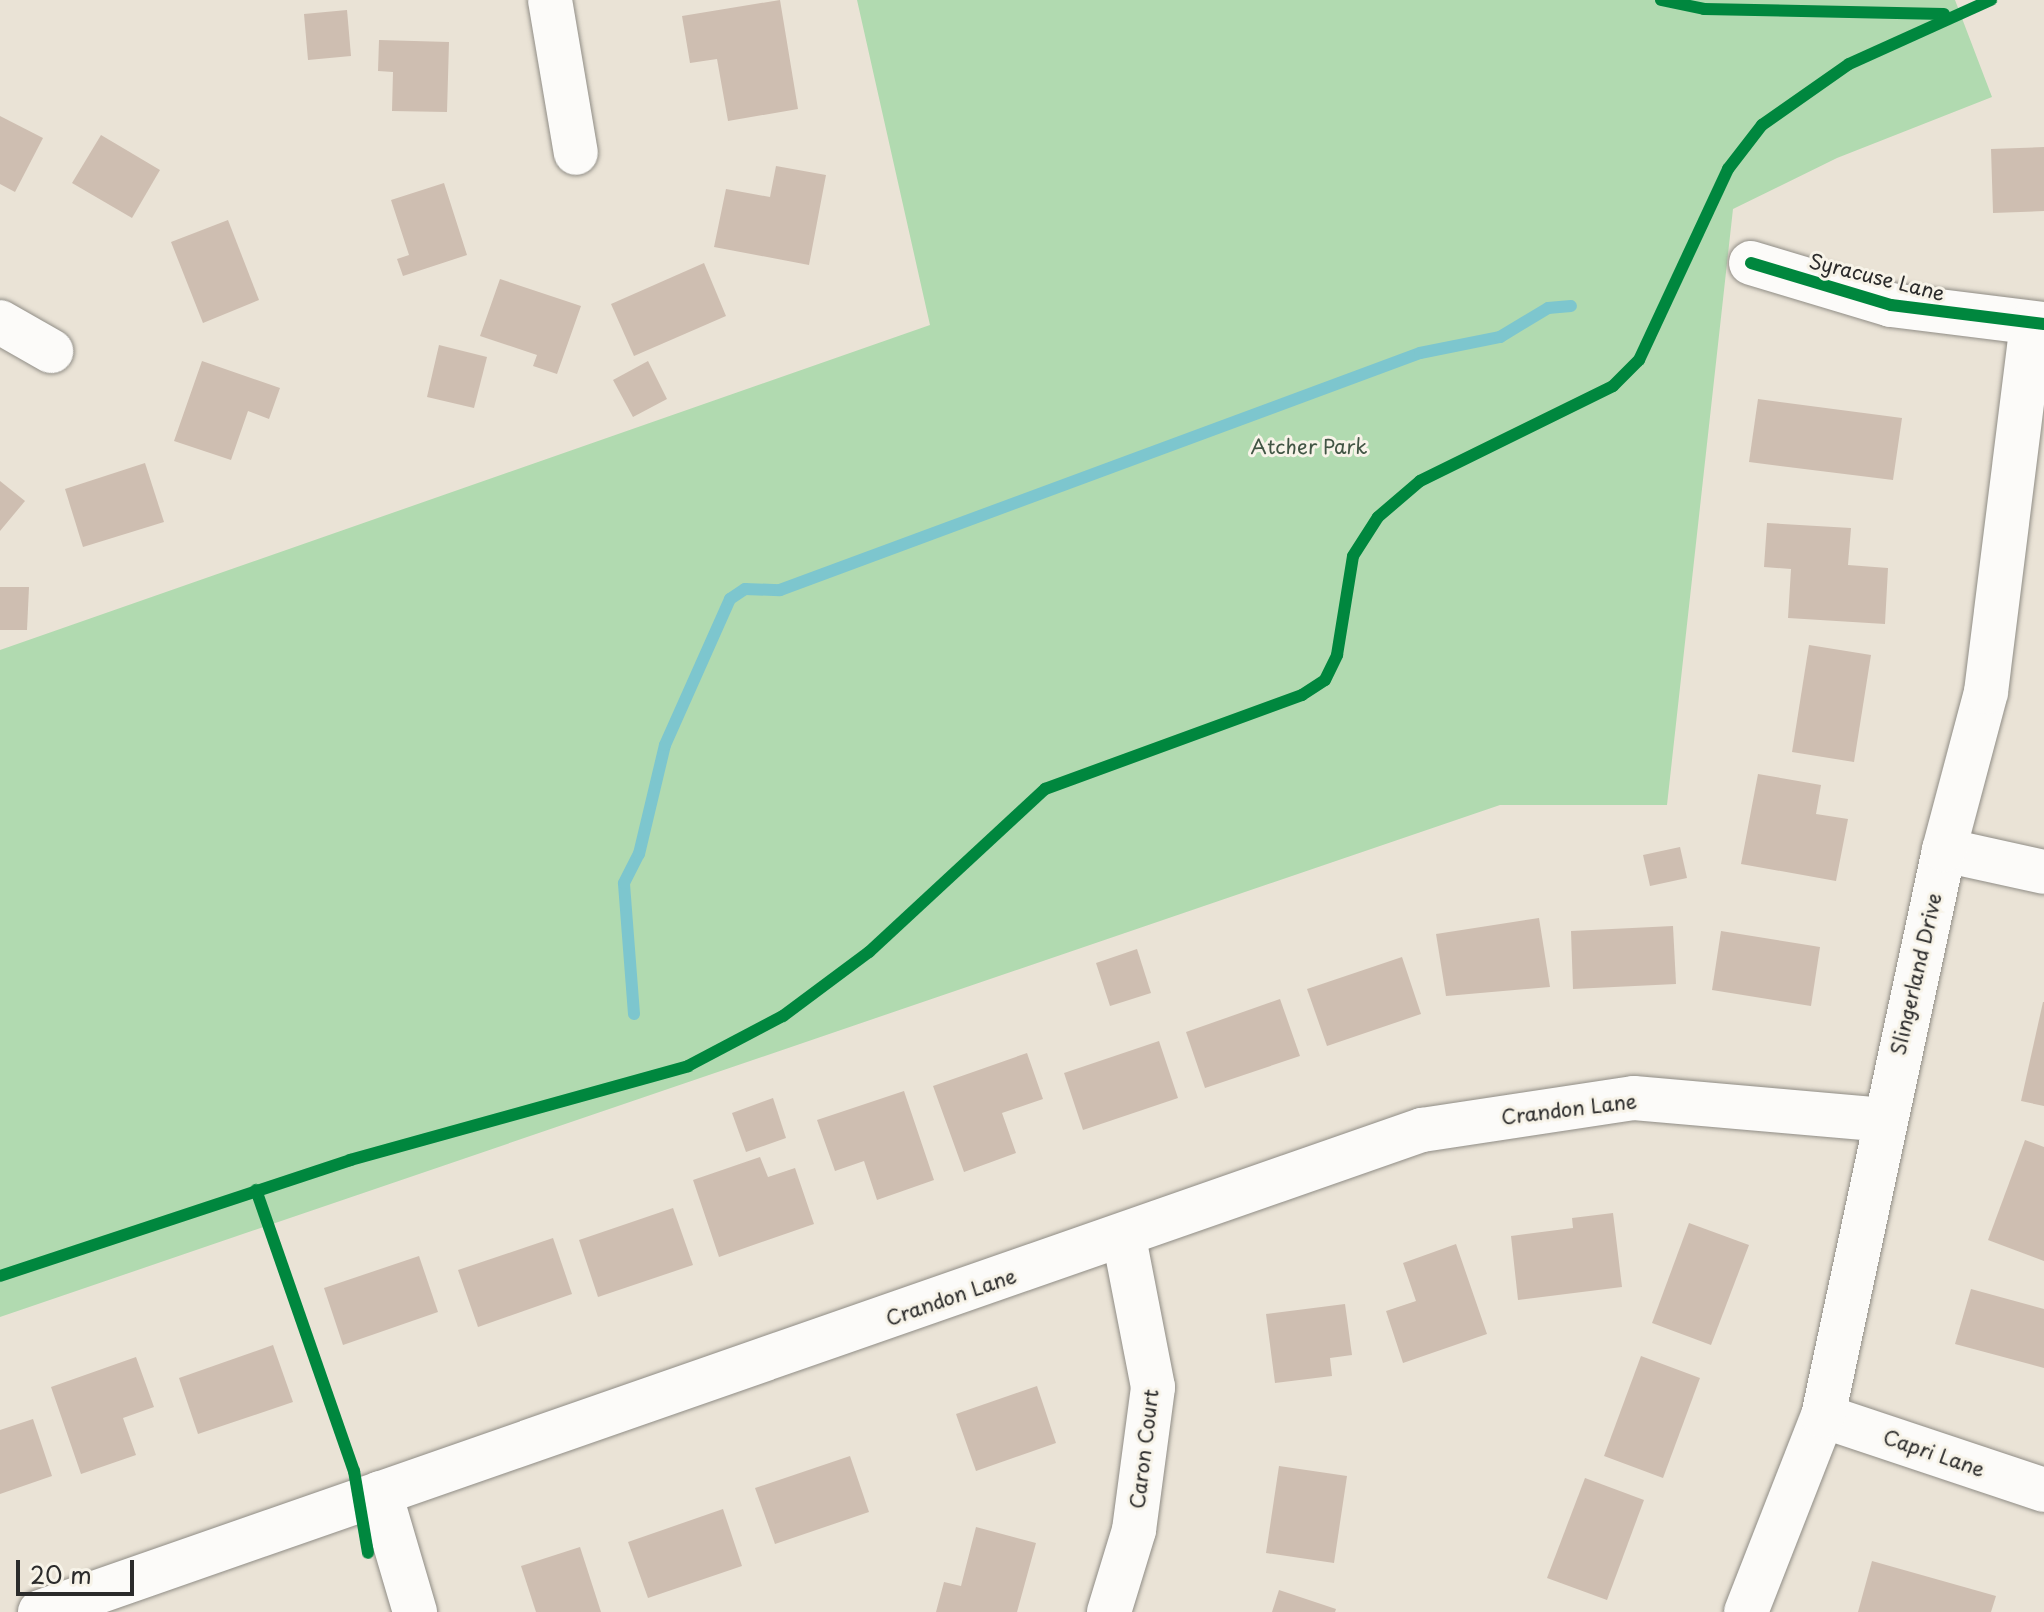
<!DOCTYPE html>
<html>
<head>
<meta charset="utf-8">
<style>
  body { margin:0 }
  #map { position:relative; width:2044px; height:1612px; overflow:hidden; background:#eae3d6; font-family:"Playpen Sans",sans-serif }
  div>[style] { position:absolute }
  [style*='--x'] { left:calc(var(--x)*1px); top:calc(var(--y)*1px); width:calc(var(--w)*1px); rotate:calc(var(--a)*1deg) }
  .green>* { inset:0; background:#b1dab0 }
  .stream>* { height:12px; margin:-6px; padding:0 6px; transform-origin:6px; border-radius:6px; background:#7dc6ce }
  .building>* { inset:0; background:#cebeb1 }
  .roads { filter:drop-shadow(0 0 2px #908d86) drop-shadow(0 0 2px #908d86) }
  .minor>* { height:44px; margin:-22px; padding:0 22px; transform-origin:22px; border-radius:22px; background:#fcfbf9 }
  .cycleway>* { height:12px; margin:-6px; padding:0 6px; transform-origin:6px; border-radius:6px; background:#00873e }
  span { translate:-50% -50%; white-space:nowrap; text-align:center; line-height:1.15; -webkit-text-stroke:6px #f7f3e8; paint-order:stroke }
  .street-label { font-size:20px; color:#2b2b2b }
  .park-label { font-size:20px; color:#415544 }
  .scale { position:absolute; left:16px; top:1560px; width:118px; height:36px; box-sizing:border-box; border:4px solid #2b2b2b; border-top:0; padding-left:10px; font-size:24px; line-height:28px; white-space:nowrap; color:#2b2b2b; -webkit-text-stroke:6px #f7f3e8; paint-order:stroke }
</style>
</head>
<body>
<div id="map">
  <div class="green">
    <i style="clip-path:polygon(857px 0,1955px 0,1992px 97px,1837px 158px,1733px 209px,1667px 805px,1500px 805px,0 1317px,0 650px,930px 325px)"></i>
  </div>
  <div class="stream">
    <i style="--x:634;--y:1014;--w:131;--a:-94.4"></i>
    <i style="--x:624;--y:883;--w:33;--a:-63"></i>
    <i style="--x:639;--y:854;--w:112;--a:-76.6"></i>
    <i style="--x:665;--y:745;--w:160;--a:-66"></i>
    <i style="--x:730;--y:599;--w:18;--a:-34"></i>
    <i style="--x:745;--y:589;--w:35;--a:2"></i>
    <i style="--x:780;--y:590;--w:682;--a:-20.32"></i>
    <i style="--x:1420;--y:353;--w:82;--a:-11.3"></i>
    <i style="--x:1500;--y:337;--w:56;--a:-31.1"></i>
    <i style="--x:1548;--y:308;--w:23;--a:-5"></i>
  </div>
  <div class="building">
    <i style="clip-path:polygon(780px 0,798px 109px,728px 121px,717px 59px,690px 63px,682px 16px)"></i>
    <i style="clip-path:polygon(347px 10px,351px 56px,308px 60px,304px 14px)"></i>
    <i style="clip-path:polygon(379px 40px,449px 42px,447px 112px,392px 111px,393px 72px,378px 71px)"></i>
    <i style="clip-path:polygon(0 116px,43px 138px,15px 192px,0 184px)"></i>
    <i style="clip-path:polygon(101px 135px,160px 170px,132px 218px,72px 183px)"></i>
    <i style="clip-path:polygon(2044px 147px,2044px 211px,1993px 213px,1991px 149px)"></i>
    <i style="clip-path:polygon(776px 166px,826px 175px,809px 265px,714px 247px,726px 189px,770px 197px)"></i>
    <i style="clip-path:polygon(444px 183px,467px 255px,403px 276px,397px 259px,409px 255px,391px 200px)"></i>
    <i style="clip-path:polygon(228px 220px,259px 300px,203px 323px,171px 242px)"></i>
    <i style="clip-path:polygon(704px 263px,726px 316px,634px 356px,611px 304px)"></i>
    <i style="clip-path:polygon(500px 279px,581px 306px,557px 374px,533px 366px,537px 355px,480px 336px)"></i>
    <i style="clip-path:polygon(439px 345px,487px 357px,474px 408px,427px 397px)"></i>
    <i style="clip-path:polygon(202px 361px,280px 388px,269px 419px,248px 411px,231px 460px,174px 441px)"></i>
    <i style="clip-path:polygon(648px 361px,667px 399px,633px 417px,613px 380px)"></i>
    <i style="clip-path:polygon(1758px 399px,1902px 418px,1893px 480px,1749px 462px)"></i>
    <i style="clip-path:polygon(145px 463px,164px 522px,83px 547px,65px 489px)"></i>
    <i style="clip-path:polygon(0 481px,25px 501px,0 531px)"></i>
    <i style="clip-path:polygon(1767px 523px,1851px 528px,1848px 565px,1888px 568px,1885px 624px,1788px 618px,1791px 569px,1764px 567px)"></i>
    <i style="clip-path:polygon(0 587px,29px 587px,27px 630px,0 630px)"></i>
    <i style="clip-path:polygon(1809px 645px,1871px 655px,1854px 762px,1792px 752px)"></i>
    <i style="clip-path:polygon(1758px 774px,1821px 785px,1816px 814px,1848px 819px,1836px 881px,1741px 864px)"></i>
    <i style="clip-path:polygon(1680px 847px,1687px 878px,1650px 886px,1643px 855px)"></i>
    <i style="clip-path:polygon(1539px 918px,1550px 987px,1446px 996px,1436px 934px)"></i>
    <i style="clip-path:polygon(1673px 926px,1676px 984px,1573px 989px,1571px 931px)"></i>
    <i style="clip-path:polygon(1721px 931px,1820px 947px,1811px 1006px,1712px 990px)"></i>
    <i style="clip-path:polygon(1137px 949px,1151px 993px,1110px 1006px,1096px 963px)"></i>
    <i style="clip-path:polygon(1402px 957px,1421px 1014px,1327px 1046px,1307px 989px)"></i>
    <i style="clip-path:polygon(1280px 999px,1300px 1056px,1205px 1088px,1186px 1032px)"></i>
    <i style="clip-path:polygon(2043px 1002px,2044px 1002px,2044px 1106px,2021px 1101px)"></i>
    <i style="clip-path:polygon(1159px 1041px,1178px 1098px,1083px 1130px,1064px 1073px)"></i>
    <i style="clip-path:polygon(1027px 1053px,1043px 1099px,1002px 1113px,1016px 1153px,964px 1172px,933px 1086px)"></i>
    <i style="clip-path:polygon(904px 1091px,934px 1180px,877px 1200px,864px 1161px,835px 1171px,817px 1120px)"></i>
    <i style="clip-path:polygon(773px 1098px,786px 1138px,746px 1152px,732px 1113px)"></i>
    <i style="clip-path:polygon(2025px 1140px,2044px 1147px,2044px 1261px,1988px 1240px)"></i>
    <i style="clip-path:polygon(760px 1157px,768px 1177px,795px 1168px,814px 1224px,719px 1257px,693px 1180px)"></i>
    <i style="clip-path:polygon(673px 1208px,693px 1265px,598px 1297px,579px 1240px)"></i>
    <i style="clip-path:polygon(1613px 1213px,1622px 1287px,1518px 1300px,1511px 1236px,1573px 1228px,1572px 1218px)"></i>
    <i style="clip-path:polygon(1689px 1223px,1749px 1245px,1711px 1345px,1652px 1323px)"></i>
    <i style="clip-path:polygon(553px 1238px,572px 1294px,478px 1327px,458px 1270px)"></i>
    <i style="clip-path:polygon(1456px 1244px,1487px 1334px,1403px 1363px,1386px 1311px,1416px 1301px,1403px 1263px)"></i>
    <i style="clip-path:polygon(419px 1256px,438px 1312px,343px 1345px,324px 1288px)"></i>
    <i style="clip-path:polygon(1971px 1289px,2044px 1309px,2044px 1368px,1955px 1344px)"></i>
    <i style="clip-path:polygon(1345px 1304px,1352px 1355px,1330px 1358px,1332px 1376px,1275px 1383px,1266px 1314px)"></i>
    <i style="clip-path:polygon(273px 1345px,293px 1402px,198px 1434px,179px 1378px)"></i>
    <i style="clip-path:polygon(1641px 1356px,1700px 1378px,1663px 1478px,1604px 1456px)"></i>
    <i style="clip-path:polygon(136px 1357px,154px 1407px,123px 1418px,136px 1455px,81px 1474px,51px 1387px)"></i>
    <i style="clip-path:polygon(1037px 1386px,1056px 1443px,976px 1471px,956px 1414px)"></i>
    <i style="clip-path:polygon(33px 1419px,52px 1476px,0 1494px,0 1430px)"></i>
    <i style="clip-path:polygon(850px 1456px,869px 1512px,775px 1544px,755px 1488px)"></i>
    <i style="clip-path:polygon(1279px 1466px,1347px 1476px,1334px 1563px,1266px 1553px)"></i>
    <i style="clip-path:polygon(1585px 1478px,1644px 1500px,1607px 1600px,1547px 1578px)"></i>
    <i style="clip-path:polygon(723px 1509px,742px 1566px,648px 1598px,628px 1542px)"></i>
    <i style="clip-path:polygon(976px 1527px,1036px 1543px,1017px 1612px,936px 1612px,944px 1582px,961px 1586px)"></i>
    <i style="clip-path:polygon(580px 1547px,601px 1612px,536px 1612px,521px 1566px)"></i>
    <i style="clip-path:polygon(1872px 1561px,1996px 1596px,1991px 1612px,1858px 1612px)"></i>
    <i style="clip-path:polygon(1279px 1590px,1336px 1609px,1335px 1612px,1272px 1612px)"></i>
  </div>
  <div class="roads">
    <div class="minor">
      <i style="--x:550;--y:0;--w:155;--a:80.4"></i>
      <i style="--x:1751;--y:263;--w:146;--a:16.7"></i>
      <i style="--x:1891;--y:305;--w:154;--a:7.1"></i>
      <i style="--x:0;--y:322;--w:59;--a:29.6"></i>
      <i style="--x:1944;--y:850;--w:102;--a:12.4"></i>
      <i style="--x:1823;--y:1416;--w:233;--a:18.5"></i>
      <i style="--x:380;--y:1493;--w:124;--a:73.6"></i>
      <i style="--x:40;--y:1612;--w:1464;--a:-19.23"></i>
      <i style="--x:1422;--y:1130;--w:214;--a:-8.6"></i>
      <i style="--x:1634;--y:1098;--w:251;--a:5"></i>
      <i style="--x:1109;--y:1612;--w:86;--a:-73"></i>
      <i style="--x:1134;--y:1530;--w:144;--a:-82.4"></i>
      <i style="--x:1153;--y:1387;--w:152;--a:-101"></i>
      <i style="--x:1746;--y:1612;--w:211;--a:-68.6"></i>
      <i style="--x:1823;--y:1416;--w:579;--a:-77.93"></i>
      <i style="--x:1944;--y:850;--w:163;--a:-75.1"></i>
      <i style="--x:1986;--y:692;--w:371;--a:-82.9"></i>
    </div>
  </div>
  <div class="cycleway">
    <i style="--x:1661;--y:0;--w:44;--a:11.8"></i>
    <i style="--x:1704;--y:9;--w:240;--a:1.2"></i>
    <i style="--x:1751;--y:263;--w:146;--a:16.7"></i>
    <i style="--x:1891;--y:305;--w:154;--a:7.1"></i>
    <i style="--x:256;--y:1190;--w:298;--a:70.8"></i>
    <i style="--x:354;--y:1471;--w:83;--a:80.3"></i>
    <i style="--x:0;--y:1276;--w:369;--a:-18.3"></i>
    <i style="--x:350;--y:1160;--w:351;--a:-15.5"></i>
    <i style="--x:688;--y:1066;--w:107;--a:-27.8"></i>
    <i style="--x:783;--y:1016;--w:107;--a:-36.7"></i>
    <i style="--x:869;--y:952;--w:240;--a:-42.8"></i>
    <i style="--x:1045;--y:789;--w:274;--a:-20.1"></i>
    <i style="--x:1302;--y:695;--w:27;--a:-33"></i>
    <i style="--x:1325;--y:680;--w:28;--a:-64"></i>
    <i style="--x:1337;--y:655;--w:100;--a:-80.8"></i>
    <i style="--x:1353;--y:556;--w:46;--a:-57.3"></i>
    <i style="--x:1378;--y:517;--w:55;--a:-40.6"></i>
    <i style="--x:1420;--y:481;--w:215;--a:-26.2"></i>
    <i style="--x:1613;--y:386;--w:37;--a:-45"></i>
    <i style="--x:1639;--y:360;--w:211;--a:-65"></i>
    <i style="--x:1728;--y:169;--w:56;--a:-52.3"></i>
    <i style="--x:1762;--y:125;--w:106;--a:-35"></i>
    <i style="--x:1849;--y:64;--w:156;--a:-24.3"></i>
  </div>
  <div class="street-label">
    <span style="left:1877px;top:277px;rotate:14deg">Syracuse Lane</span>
    <span style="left:1916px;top:974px;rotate:-77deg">Slingerland Drive</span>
    <span style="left:1569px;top:1109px;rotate:-7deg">Crandon Lane</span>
    <span style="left:951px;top:1297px;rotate:-19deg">Crandon Lane</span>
    <span style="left:1144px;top:1449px;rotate:-83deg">Caron Court</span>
    <span style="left:1934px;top:1453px;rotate:19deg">Capri Lane</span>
  </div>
  <div class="park-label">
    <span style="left:1309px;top:446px">Atcher Park</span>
  </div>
  <div class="scale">20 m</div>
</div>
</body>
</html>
